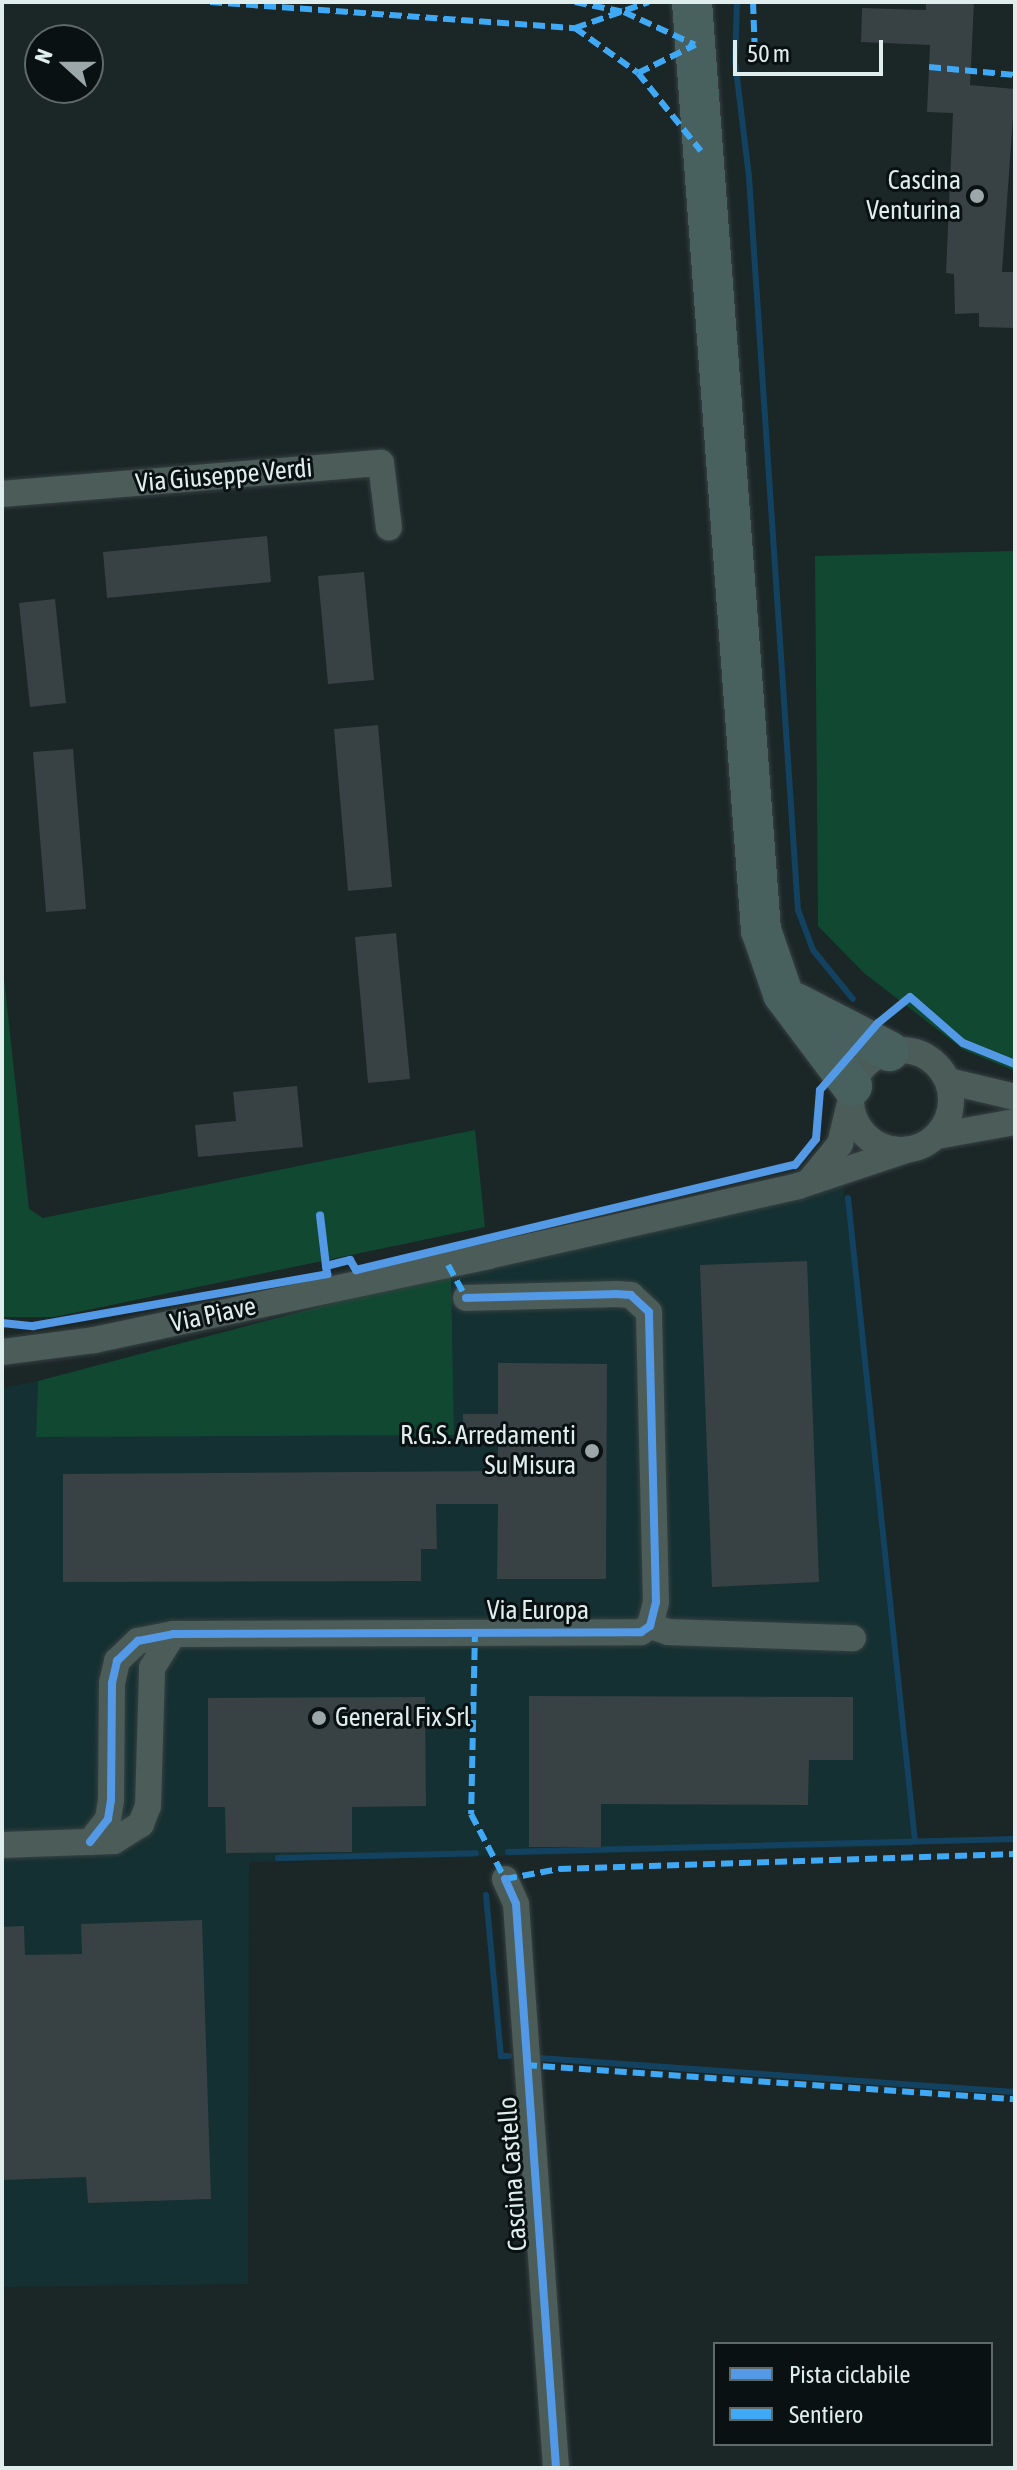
<!DOCTYPE html>
<html>
<head>
<meta charset="utf-8">
<style>
  body { margin:0 }
  #map { position:relative; width:1017px; height:2470px; overflow:hidden; background:#1b2627; font-family:"Asap Condensed",sans-serif }
  div>[style] { position:absolute }
  [style*='--x'] { left:calc(var(--x)*1px); top:calc(var(--y)*1px); width:calc(var(--w)*1px); rotate:calc(var(--a)*1deg) }
  .built>* { inset:0; background:#153032 }
  .green>* { inset:0; background:#114832 }
  .stream>* { height:6px; margin:-3px; padding:0 3px; transform-origin:3px; border-radius:3px; background:#134260 }
  .building>* { inset:0; background:#384143 }
  .roads { filter:drop-shadow(0 0 2px #374142) drop-shadow(0 0 2px #374142) }
  .minor>* { height:26px; margin:-13px; padding:0 13px; transform-origin:13px; border-radius:13px; background:#4b5c59 }
  .minor>.ring { margin:-13px; padding:0; box-sizing:content-box; background:none; border:26px solid #4b5c59; border-radius:50% }
  .highway>* { height:40px; margin:-20px; padding:0 20px; transform-origin:20px; border-radius:20px; background:#49615e }
  .quiet>* { height:6px; margin-top:-3px; transform-origin:0; background:repeating-linear-gradient(90deg,#3fa9f5 0 12px,transparent 0 18px) }
  .cycleway>* { height:8px; margin:-4px; padding:0 4px; transform-origin:4px; border-radius:4px; background:#5399e6 }
  .dots>* { width:22px; height:22px; translate:-50% -50%; box-sizing:border-box; border:4px solid #091112; border-radius:50% }
  span { translate:-50% -50%; white-space:nowrap; text-align:center; line-height:1.15; -webkit-text-stroke:6px #091112; paint-order:stroke }
  .poi-label { font-size:26px; color:#e0eded }
  .right { translate:-100% -50%; text-align:right }
  .left { translate:0 -50%; text-align:left }
  .street-label { font-size:26px; color:#e0eded }
  .frame { position:absolute; inset:0; border:4px solid #e0eded; pointer-events:none }
  .legend { position:absolute; left:713px; top:2342px; width:280px; height:104px; box-sizing:border-box; background:#091112; border:2px solid #5f696a; margin:0; padding:10px 14px; list-style:none; font-size:24px; color:#e0eded }
  .legend li { display:flex; align-items:center; gap:16px; height:40px }
  .legend b { width:40px; border:2px solid #5f696a }
  .north { position:absolute; left:24px; top:24px; width:80px; height:80px; box-sizing:border-box; background:#091112; border:2px solid #5f696a; border-radius:50%; rotate:291deg; font-size:22px; font-weight:700; line-height:32px; text-align:center; color:#e0eded }
  .north::after { content:''; display:block; margin:auto; width:28px; height:36px; background:#9ba7a8; clip-path:polygon(50% 0,100% 100%,50% 72%,0 100%) }
  .scale { position:absolute; left:733px; top:40px; width:150px; height:36px; box-sizing:border-box; border:4px solid #e0eded; border-top:0; padding-left:10px; font-size:24px; line-height:28px; white-space:nowrap; color:#e0eded; -webkit-text-stroke:6px #091112; paint-order:stroke }
</style>
</head>
<body>
<div id="map">
  <div class="built">
    <i style="clip-path:polygon(843px 1178px,912px 1846px,249px 1862px,248px 2284px,2px 2287px,2px 1388px,38px 1381px,36px 1436px,454px 1435px,451px 1272px)"></i>
  </div>
  <div class="green">
    <i style="clip-path:polygon(1015px 551px,1015px 1071px,964px 1050px,864px 973px,818px 926px,815px 556px)"></i>
    <i style="clip-path:polygon(2px 960px,29px 1209px,43px 1218px,475px 1130px,485px 1227px,54px 1317px,2px 1317px)"></i>
    <i style="clip-path:polygon(451px 1272px,454px 1435px,36px 1437px,38px 1381px)"></i>
  </div>
  <div class="stream">
    <i style="--x:737;--y:2;--w:59;--a:91.9"></i>
    <i style="--x:735;--y:61;--w:117;--a:83.1"></i>
    <i style="--x:749;--y:177;--w:735;--a:86.18"></i>
    <i style="--x:798;--y:910;--w:43;--a:69.4"></i>
    <i style="--x:813;--y:950;--w:63;--a:50.8"></i>
    <i style="--x:848;--y:1198;--w:647;--a:84.06"></i>
    <i style="--x:508;--y:1852;--w:507;--a:-1.47"></i>
    <i style="--x:278;--y:1858;--w:198;--a:-1.4"></i>
    <i style="--x:486;--y:1895;--w:162;--a:84.7"></i>
    <i style="--x:501;--y:2056;--w:8;--a:0"></i>
    <i style="--x:539;--y:2058;--w:477;--a:4.1"></i>
  </div>
  <div class="building">
    <i style="clip-path:polygon(926px 2px,974px 2px,970px 85px,1015px 89px,1002px 272px,1015px 272px,1015px 328px,979px 327px,979px 313px,955px 314px,954px 274px,946px 273px,953px 113px,927px 112px,930px 45px,861px 42px,862px 8px,926px 10px)"></i>
    <i style="clip-path:polygon(267px 536px,271px 582px,107px 598px,103px 552px)"></i>
    <i style="clip-path:polygon(364px 572px,374px 680px,328px 684px,318px 576px)"></i>
    <i style="clip-path:polygon(55px 599px,66px 703px,30px 707px,19px 603px)"></i>
    <i style="clip-path:polygon(378px 725px,392px 887px,348px 891px,334px 729px)"></i>
    <i style="clip-path:polygon(73px 749px,86px 909px,46px 912px,33px 752px)"></i>
    <i style="clip-path:polygon(396px 933px,410px 1079px,368px 1083px,355px 937px)"></i>
    <i style="clip-path:polygon(297px 1086px,303px 1147px,198px 1157px,195px 1125px,236px 1121px,233px 1092px)"></i>
    <i style="clip-path:polygon(807px 1261px,819px 1582px,712px 1587px,700px 1265px)"></i>
    <i style="clip-path:polygon(498px 1363px,607px 1364px,606px 1579px,497px 1579px,498px 1504px,436px 1504px,437px 1549px,421px 1549px,421px 1581px,63px 1582px,63px 1474px,498px 1471px,498px 1437px,463px 1437px,463px 1414px,498px 1414px)"></i>
    <i style="clip-path:polygon(529px 1696px,853px 1697px,853px 1760px,809px 1760px,808px 1805px,601px 1804px,601px 1847px,529px 1847px)"></i>
    <i style="clip-path:polygon(425px 1697px,426px 1806px,352px 1807px,352px 1852px,226px 1853px,225px 1807px,208px 1807px,208px 1698px)"></i>
    <i style="clip-path:polygon(202px 1920px,211px 2199px,88px 2203px,86px 2177px,2px 2180px,2px 1927px,24px 1926px,25px 1955px,82px 1954px,81px 1924px)"></i>
  </div>
  <div class="roads">
    <div class="minor">
      <i style="--x:2;--y:494;--w:380;--a:-4.7"></i>
      <i style="--x:381;--y:463;--w:65;--a:83"></i>
      <i class="ring" style="left:851px;top:1050px;width:74px;height:74px"></i>
      <i style="--x:948;--y:1081;--w:69;--a:13.4"></i>
      <i style="--x:937;--y:1136;--w:79;--a:-10.2"></i>
      <i style="--x:812;--y:1178;--w:44;--a:-50.5"></i>
      <i style="--x:840;--y:1144;--w:42;--a:-76.3"></i>
      <i style="--x:2;--y:1352;--w:93;--a:-7.4"></i>
      <i style="--x:94;--y:1340;--w:403;--a:-12"></i>
      <i style="--x:488;--y:1256;--w:318;--a:-12.7"></i>
      <i style="--x:798;--y:1186;--w:111;--a:-18.4"></i>
      <i style="--x:650;--y:1626;--w:19;--a:18"></i>
      <i style="--x:668;--y:1632;--w:185;--a:1.9"></i>
      <i style="--x:90;--y:1842;--w:29;--a:-52"></i>
      <i style="--x:108;--y:1819;--w:19;--a:-81"></i>
      <i style="--x:111;--y:1800;--w:117;--a:-89.5"></i>
      <i style="--x:112;--y:1683;--w:23;--a:-77"></i>
      <i style="--x:117;--y:1661;--w:29;--a:-44"></i>
      <i style="--x:138;--y:1641;--w:36;--a:-11"></i>
      <i style="--x:173;--y:1634;--w:468;--a:-0.2"></i>
      <i style="--x:641;--y:1632;--w:11;--a:-34"></i>
      <i style="--x:650;--y:1626;--w:25;--a:-76"></i>
      <i style="--x:656;--y:1602;--w:290;--a:-91.4"></i>
      <i style="--x:649;--y:1312;--w:25;--a:-137"></i>
      <i style="--x:631;--y:1295;--w:15;--a:-176"></i>
      <i style="--x:616;--y:1294;--w:150;--a:178.5"></i>
      <i style="--x:2;--y:1845;--w:112;--a:-2"></i>
      <i style="--x:114;--y:1841;--w:32;--a:-32"></i>
      <i style="--x:141;--y:1824;--w:19;--a:-69"></i>
      <i style="--x:148;--y:1806;--w:138;--a:-88.3"></i>
      <i style="--x:152;--y:1668;--w:40;--a:-58"></i>
      <i style="--x:505;--y:1879;--w:27;--a:66"></i>
      <i style="--x:516;--y:1904;--w:565;--a:85.94"></i>
    </div>
    <div class="highway">
      <i style="--x:692;--y:2;--w:931;--a:85.75"></i>
      <i style="--x:761;--y:930;--w:68;--a:71"></i>
      <i style="--x:783;--y:994;--w:115;--a:53.1"></i>
      <i style="--x:796;--y:1003;--w:105;--a:27.3"></i>
    </div>
  </div>
  <div class="quiet">
    <i style="--x:210;--y:2;--w:366;--a:4.1"></i>
    <i style="--x:575;--y:28;--w:78;--a:-19.4"></i>
    <i style="--x:575;--y:2;--w:50;--a:11.5"></i>
    <i style="--x:624;--y:12;--w:78;--a:24.9"></i>
    <i style="--x:753;--y:2;--w:55;--a:87.9"></i>
    <i style="--x:575;--y:28;--w:77;--a:35.5"></i>
    <i style="--x:638;--y:73;--w:100;--a:51.1"></i>
    <i style="--x:929;--y:67;--w:86;--a:5.3"></i>
    <i style="--x:638;--y:73;--w:64;--a:-26.2"></i>
    <i style="--x:448;--y:1265;--w:38;--a:61"></i>
    <i style="--x:475;--y:1630;--w:184;--a:91.2"></i>
    <i style="--x:471;--y:1814;--w:73;--a:62.4"></i>
    <i style="--x:505;--y:1879;--w:55;--a:-10.5"></i>
    <i style="--x:559;--y:1869;--w:456;--a:-1.9"></i>
    <i style="--x:525;--y:2065;--w:491;--a:4"></i>
  </div>
  <div class="cycleway">
    <i style="--x:326;--y:1266;--w:25;--a:-14"></i>
    <i style="--x:350;--y:1260;--w:12;--a:59"></i>
    <i style="--x:356;--y:1270;--w:451;--a:-13.5"></i>
    <i style="--x:795;--y:1165;--w:33;--a:-51"></i>
    <i style="--x:816;--y:1139;--w:49;--a:-85.3"></i>
    <i style="--x:820;--y:1090;--w:89;--a:-49.1"></i>
    <i style="--x:878;--y:1023;--w:41;--a:-39.1"></i>
    <i style="--x:910;--y:997;--w:70;--a:41"></i>
    <i style="--x:963;--y:1043;--w:56;--a:22"></i>
    <i style="--x:2;--y:1323;--w:31;--a:6"></i>
    <i style="--x:33;--y:1326;--w:299;--a:-10"></i>
    <i style="--x:327;--y:1274;--w:59;--a:-96.8"></i>
    <i style="--x:90;--y:1842;--w:29;--a:-52"></i>
    <i style="--x:108;--y:1819;--w:19;--a:-81"></i>
    <i style="--x:111;--y:1800;--w:117;--a:-89.5"></i>
    <i style="--x:112;--y:1683;--w:23;--a:-77"></i>
    <i style="--x:117;--y:1661;--w:29;--a:-44"></i>
    <i style="--x:138;--y:1641;--w:36;--a:-11"></i>
    <i style="--x:173;--y:1634;--w:468;--a:-0.2"></i>
    <i style="--x:641;--y:1632;--w:11;--a:-34"></i>
    <i style="--x:650;--y:1626;--w:25;--a:-76"></i>
    <i style="--x:656;--y:1602;--w:290;--a:-91.4"></i>
    <i style="--x:649;--y:1312;--w:25;--a:-137"></i>
    <i style="--x:631;--y:1295;--w:15;--a:-176"></i>
    <i style="--x:616;--y:1294;--w:150;--a:178.5"></i>
    <i style="--x:505;--y:1879;--w:27;--a:66"></i>
    <i style="--x:516;--y:1904;--w:565;--a:85.94"></i>
  </div>
  <div class="dots">
    <i style="left:977px;top:196px;background:#9ba7a8"></i>
    <i style="left:592px;top:1451px;background:#9ba7a8"></i>
    <i style="left:319px;top:1718px;background:#9ba7a8"></i>
  </div>
  <div class="poi-label">
    <span class="right" style="left:961px;top:196px">Cascina<br>Venturina</span>
    <span class="right" style="left:576px;top:1451px">R.G.S. Arredamenti<br>Su Misura</span>
    <span class="left" style="left:335px;top:1718px">General Fix Srl</span>
  </div>
  <div class="street-label">
    <span style="left:224px;top:476px;rotate:-5deg">Via Giuseppe Verdi</span>
    <span style="left:213px;top:1315px;rotate:-12deg">Via Piave</span>
    <span style="left:538px;top:1611px">Via Europa</span>
    <span style="left:513px;top:2174px;rotate:-94deg">Cascina Castello</span>
  </div>
  <div class="frame"></div>
  <ul class="legend">
  <li><b style="height:10px;background:#5399e6"></b>Pista ciclabile</li>
  <li><b style="height:10px;background:#3fa9f5"></b>Sentiero</li>
  </ul>
  <div class="north">N</div>
  <div class="scale">50 m</div>
</div>
</body>
</html>
